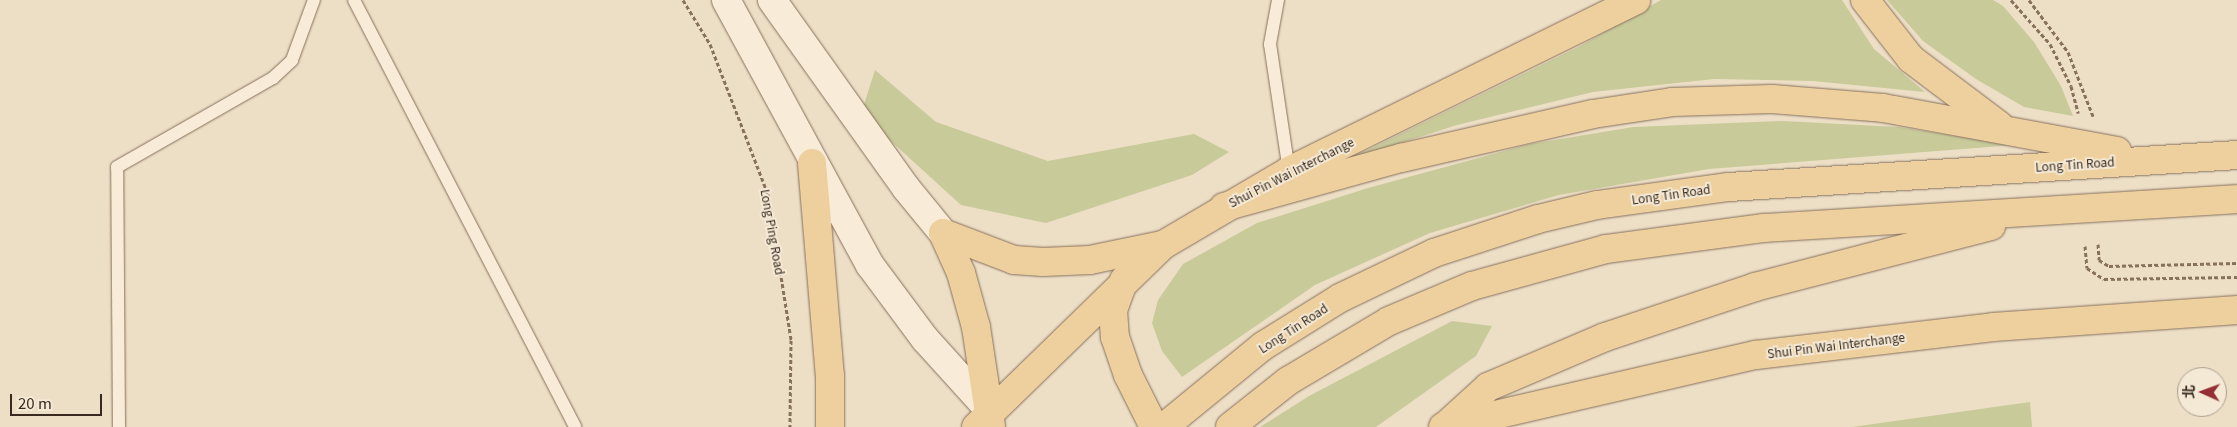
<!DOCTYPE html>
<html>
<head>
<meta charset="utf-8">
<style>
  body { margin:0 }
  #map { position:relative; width:2237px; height:427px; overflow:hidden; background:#eddfc6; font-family:Georgia,"Noto Sans TC",serif }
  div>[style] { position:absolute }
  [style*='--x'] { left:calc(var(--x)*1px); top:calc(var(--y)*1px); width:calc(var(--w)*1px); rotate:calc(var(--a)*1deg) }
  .green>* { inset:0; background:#c8ca9a }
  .path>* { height:3px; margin-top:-1.5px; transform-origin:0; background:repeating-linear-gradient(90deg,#87705c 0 4px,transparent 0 6.5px) }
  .roads { filter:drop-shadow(0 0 1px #87705c) drop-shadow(0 0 1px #87705c) }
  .lane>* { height:12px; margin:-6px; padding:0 6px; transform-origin:6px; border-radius:6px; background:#f8ecd9 }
  .secondary>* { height:28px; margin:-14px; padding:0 14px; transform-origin:14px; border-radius:14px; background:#f8ecd9 }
  .primary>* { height:28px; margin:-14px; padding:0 14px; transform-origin:14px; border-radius:14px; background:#eed09f }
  span { translate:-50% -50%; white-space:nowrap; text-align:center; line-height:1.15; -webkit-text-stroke:4px #f4e9d5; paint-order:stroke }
  .street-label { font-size:12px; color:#382a1f }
  .north { position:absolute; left:2177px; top:367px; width:50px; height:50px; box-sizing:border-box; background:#f4e9d5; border:1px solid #a99d8c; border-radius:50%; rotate:272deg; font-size:14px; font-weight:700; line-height:20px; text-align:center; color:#382a1f }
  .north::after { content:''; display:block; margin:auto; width:18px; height:22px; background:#942f36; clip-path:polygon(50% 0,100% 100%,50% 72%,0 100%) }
  .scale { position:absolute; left:10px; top:394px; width:92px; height:22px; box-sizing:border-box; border:2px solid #382a1f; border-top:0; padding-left:6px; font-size:15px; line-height:18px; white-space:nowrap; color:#382a1f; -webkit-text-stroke:4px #f4e9d5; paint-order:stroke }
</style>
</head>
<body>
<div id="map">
  <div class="green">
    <i style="clip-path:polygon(1661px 0,1842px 0,1874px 49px,1925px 92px,1813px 81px,1714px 79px,1593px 92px,1457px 125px,1345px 161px,1580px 46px)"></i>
    <i style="clip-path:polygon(1887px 0,1993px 0,2003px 6px,2034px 42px,2061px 86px,2073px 116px,2024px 107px,1976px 79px,1923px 41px)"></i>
    <i style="clip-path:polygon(875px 70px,936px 122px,1048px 161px,1194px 134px,1229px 152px,1192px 175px,1046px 223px,961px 205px,861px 114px)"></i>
    <i style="clip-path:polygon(1783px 121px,1899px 127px,2014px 145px,1709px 169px,1559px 195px,1430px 233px,1315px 285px,1182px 377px,1162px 351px,1152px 323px,1158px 300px,1183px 264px,1257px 223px,1368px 188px,1530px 144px,1633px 127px)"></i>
    <i style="clip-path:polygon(1452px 321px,1492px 326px,1476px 356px,1376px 427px,1260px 427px,1309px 396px)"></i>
    <i style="clip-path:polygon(2030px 402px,2032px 427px,1852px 427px)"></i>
  </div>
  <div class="path">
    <i style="--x:683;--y:0;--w:52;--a:58.5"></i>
    <i style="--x:710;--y:44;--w:161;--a:68.9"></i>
    <i style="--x:768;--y:194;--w:148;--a:81"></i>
    <i style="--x:791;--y:340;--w:87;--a:90.7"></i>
    <i style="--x:2011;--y:0;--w:59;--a:48.4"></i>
    <i style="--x:2050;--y:44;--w:47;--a:63.4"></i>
    <i style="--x:2071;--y:86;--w:28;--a:75"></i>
    <i style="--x:2029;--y:0;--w:65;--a:53.1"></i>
    <i style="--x:2068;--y:52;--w:69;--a:68.7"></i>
    <i style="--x:2098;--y:244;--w:16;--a:86"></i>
    <i style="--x:2099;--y:260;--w:12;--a:31"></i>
    <i style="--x:2109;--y:266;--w:128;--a:-1.3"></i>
    <i style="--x:2085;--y:246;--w:22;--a:85"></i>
    <i style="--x:2087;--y:268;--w:20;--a:33"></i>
    <i style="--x:2104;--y:279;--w:133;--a:-0.9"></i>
  </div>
  <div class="roads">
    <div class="lane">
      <i style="--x:354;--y:0;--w:481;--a:62.6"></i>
      <i style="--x:1278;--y:0;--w:45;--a:100.3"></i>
      <i style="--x:1270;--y:44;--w:128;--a:81.5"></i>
      <i style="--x:119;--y:427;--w:260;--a:-90.4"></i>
      <i style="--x:117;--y:167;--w:180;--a:-29.7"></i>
      <i style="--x:273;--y:78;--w:26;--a:-43"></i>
      <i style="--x:292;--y:60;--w:64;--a:-69.9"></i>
    </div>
    <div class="secondary">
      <i style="--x:726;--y:0;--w:302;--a:61.5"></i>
      <i style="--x:870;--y:265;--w:92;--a:53.4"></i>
      <i style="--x:925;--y:339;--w:97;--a:47.9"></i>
      <i style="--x:772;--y:0;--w:231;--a:54.5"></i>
      <i style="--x:906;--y:188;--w:58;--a:50.6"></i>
    </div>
    <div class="primary">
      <i style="--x:1865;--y:0;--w:75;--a:52.1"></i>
      <i style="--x:1911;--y:59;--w:111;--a:37"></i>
      <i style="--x:812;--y:163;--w:214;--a:85.2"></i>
      <i style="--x:830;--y:376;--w:51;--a:90"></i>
      <i style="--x:1224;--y:207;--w:184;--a:-15.5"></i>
      <i style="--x:1401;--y:158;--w:197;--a:-12.9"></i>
      <i style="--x:1593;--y:114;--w:80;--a:-8.6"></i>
      <i style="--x:1672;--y:102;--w:100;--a:-1.7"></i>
      <i style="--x:1772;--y:99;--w:111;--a:4.6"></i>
      <i style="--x:1883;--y:108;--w:238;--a:10.4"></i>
      <i style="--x:943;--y:233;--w:76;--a:20.8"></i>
      <i style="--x:1014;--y:260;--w:29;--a:4"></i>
      <i style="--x:1043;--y:262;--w:47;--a:-2.4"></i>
      <i style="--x:1090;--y:260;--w:74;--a:-11.8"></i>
      <i style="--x:943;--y:233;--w:44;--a:65.8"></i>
      <i style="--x:961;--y:273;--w:56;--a:74.5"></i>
      <i style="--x:976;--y:327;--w:100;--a:81.4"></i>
      <i style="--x:1124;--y:280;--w:32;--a:110"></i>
      <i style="--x:1113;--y:310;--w:27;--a:86"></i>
      <i style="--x:1115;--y:337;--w:40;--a:71.1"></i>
      <i style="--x:1128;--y:375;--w:58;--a:63.4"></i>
      <i style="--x:1445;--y:426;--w:58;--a:-42.2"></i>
      <i style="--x:1488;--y:387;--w:127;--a:-23.1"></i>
      <i style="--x:1605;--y:337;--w:158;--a:-18.4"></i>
      <i style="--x:1755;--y:287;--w:244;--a:-14.5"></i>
      <i style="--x:976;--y:427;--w:261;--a:-44.2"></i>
      <i style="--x:1163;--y:245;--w:146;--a:-30.4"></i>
      <i style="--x:1289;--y:171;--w:387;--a:-26.2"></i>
      <i style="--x:1164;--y:427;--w:128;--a:-39.3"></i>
      <i style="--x:1263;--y:346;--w:91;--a:-31.9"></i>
      <i style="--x:1340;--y:298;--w:104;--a:-25.6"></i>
      <i style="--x:1434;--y:253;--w:109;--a:-18.1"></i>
      <i style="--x:1538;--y:219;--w:61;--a:-13.3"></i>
      <i style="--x:1597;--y:205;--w:133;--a:-7.8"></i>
      <i style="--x:1729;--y:187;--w:509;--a:-3.6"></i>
      <i style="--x:1230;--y:427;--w:74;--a:-38.4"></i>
      <i style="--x:1288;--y:381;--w:117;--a:-30.7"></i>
      <i style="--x:1389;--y:321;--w:90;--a:-22.9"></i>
      <i style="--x:1472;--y:286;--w:139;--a:-15.4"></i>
      <i style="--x:1606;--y:249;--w:159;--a:-7.6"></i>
      <i style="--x:1764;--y:228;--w:474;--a:-3.5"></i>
      <i style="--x:1443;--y:427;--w:321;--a:-13"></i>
      <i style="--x:1756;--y:355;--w:239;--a:-6.7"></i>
      <i style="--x:1993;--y:327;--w:245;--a:-4"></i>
    </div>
  </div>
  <div class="street-label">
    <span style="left:2075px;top:164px;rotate:-4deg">Long Tin Road</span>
    <span style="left:1291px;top:172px;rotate:-27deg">Shui Pin Wai Interchange</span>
    <span style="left:1671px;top:194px;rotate:-8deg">Long Tin Road</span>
    <span style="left:773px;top:232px;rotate:80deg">Long Ping Road</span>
    <span style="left:1293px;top:328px;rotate:-33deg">Long Tin Road</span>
    <span style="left:1836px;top:345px;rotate:-7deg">Shui Pin Wai Interchange</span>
  </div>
  <div class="north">北</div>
  <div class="scale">20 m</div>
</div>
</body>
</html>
